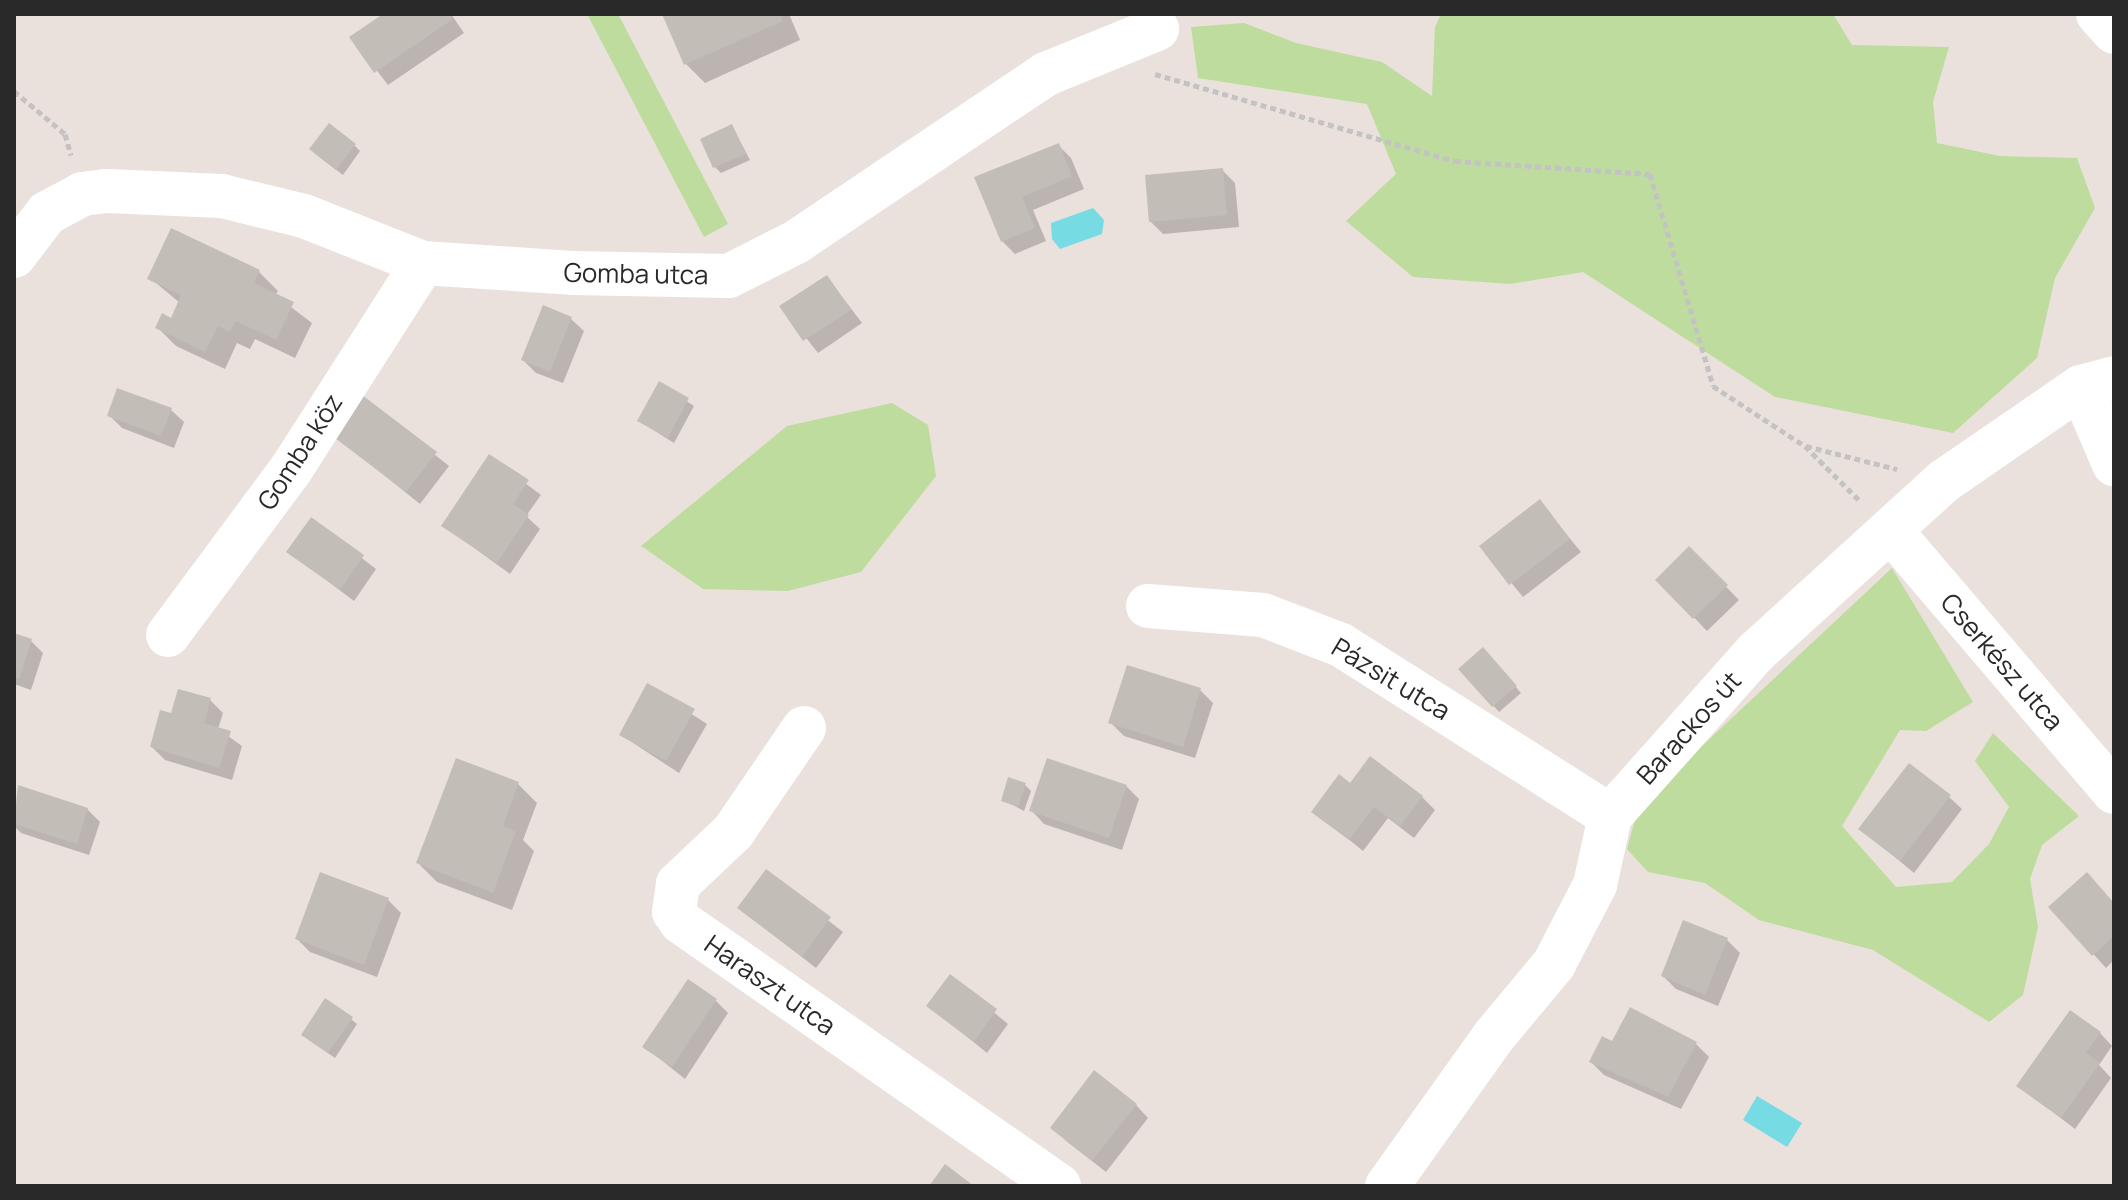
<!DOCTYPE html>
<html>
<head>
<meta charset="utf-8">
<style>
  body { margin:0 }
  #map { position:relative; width:2128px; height:1200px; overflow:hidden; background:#eae1dc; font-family:Manrope,sans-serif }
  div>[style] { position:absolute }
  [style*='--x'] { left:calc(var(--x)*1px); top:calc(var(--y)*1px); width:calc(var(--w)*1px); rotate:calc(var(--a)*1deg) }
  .green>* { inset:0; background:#bedc9d }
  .water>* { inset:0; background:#77dbe4 }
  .shadow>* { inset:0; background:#0003 }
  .building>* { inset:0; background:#c3bdb8 }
  .path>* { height:5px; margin-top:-2.5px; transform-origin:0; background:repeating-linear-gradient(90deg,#c3c3c3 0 6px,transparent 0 10px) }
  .minor>* { height:44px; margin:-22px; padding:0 22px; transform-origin:22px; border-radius:22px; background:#fff }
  span { translate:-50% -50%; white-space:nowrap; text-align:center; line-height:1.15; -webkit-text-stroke:7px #fff; paint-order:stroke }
  .street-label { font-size:26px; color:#292929 }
  .frame { position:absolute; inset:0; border:16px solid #292929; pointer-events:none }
</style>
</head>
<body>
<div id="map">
  <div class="green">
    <i style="clip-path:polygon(587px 14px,618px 14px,728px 224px,704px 237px)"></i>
    <i style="clip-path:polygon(1441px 14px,1833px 14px,1852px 45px,1949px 47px,1933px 102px,1937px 143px,2000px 156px,2077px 158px,2095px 208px,2055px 278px,2037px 358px,1953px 433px,1775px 397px,1583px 272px,1510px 284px,1413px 277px,1346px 221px,1396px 174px,1367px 104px,1198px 78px,1191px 27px,1244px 23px,1296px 43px,1382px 62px,1432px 96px,1435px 27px)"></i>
    <i style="clip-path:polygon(892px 403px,928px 425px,936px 476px,861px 572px,788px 591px,703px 589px,641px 546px,787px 426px)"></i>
    <i style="clip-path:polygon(1892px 568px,1973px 702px,1926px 731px,1900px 730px,1842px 826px,1896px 887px,1952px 882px,1989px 844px,2009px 807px,1975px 761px,1993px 733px,2079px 816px,2042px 845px,2030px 879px,2038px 927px,2023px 995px,1989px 1022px,1873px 950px,1759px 920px,1705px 883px,1648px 872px,1627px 849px,1639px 805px)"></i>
  </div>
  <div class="water">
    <i style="clip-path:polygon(1093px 208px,1104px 220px,1102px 234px,1060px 249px,1052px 239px,1051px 223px)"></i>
    <i style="clip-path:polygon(1757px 1096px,1802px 1123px,1787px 1147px,1743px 1120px)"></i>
  </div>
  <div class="shadow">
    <i style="clip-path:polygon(387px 14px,451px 14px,464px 33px,388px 85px,352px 38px)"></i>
    <i style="clip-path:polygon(664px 14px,789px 14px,800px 40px,705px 83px,686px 64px)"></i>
    <i style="clip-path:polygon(732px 126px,750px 160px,721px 173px,715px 167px)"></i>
    <i style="clip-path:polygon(1058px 145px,1071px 158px,1084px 189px,1033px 210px,1046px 241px,1015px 254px,1002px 241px,977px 178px)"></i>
    <i style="clip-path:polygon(355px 146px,360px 151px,343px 175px,317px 155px)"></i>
    <i style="clip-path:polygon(1222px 170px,1235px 183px,1239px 227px,1163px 234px,1150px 221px)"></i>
    <i style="clip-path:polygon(259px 272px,278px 291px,275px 295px,312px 323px,295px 358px,255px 339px,250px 349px,237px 343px,225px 369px,176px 346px,157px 327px,172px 320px,180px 303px,150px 278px)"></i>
    <i style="clip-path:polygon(827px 277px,862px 323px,818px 353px,782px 307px)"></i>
    <i style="clip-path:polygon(571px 319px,584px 331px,563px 383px,536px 373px,523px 360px)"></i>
    <i style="clip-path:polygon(660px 384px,694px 406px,674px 443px,639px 421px)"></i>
    <i style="clip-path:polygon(362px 397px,449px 466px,420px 504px,334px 435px)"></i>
    <i style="clip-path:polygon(171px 410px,184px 422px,174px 448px,122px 428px,109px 415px)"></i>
    <i style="clip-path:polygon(490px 457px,541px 495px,526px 516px,540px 529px,510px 574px,444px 526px)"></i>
    <i style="clip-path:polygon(1539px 501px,1581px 552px,1523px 597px,1481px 546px)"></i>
    <i style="clip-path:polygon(312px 520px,376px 569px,354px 601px,289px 552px)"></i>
    <i style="clip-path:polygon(1689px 549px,1739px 600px,1707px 631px,1658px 580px)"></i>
    <i style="clip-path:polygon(14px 635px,30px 640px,43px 653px,31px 690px,14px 684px)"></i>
    <i style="clip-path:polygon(1489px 656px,1521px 693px,1499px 712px,1461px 669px)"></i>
    <i style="clip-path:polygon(648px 686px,707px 724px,679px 773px,621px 735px)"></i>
    <i style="clip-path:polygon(1200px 690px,1213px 703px,1195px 758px,1124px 736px,1111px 723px)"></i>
    <i style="clip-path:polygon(210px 700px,223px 713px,218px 729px,242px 746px,232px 780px,165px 760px,152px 747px,172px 715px)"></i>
    <i style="clip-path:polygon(518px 784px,537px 803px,523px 840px,534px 851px,512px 910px,437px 882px,418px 863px)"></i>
    <i style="clip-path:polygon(1025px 785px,1031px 791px,1024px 811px,1003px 800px)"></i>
    <i style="clip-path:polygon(1126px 786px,1139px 799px,1122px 850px,1044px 824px,1032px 811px)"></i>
    <i style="clip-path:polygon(1351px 786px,1422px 797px,1435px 810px,1414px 838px,1388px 818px,1363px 851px,1314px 811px)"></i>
    <i style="clip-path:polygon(19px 787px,87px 809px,100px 822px,89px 855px,21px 833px,14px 826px)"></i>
    <i style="clip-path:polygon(1949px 797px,1962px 809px,1914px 873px,1861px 829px)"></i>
    <i style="clip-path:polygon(766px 872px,843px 932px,816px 968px,739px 908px)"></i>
    <i style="clip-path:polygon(388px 900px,401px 913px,377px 977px,310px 952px,297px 939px)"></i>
    <i style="clip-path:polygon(2114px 904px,2114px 960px,2106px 968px,2051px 907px)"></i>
    <i style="clip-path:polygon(1727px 940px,1740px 953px,1718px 1006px,1676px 989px,1663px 976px)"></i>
    <i style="clip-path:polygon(951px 977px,1008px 1024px,987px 1053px,929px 1006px)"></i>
    <i style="clip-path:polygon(715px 1000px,728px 1013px,685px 1079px,645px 1047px)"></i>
    <i style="clip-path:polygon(351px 1019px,357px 1024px,335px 1058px,309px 1040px)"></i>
    <i style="clip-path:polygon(2100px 1033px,2112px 1046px,2099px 1065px,2111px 1078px,2075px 1129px,2019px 1086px)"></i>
    <i style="clip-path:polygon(1612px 1044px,1696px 1044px,1709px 1057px,1681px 1109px,1604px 1075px,1591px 1062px)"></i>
    <i style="clip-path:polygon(1136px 1105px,1148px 1118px,1106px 1172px,1065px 1140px)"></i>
  </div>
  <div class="building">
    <i style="clip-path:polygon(383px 14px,449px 14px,453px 19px,374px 73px,349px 37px)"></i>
    <i style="clip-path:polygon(662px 14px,780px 14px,783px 21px,684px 65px)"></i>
    <i style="clip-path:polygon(329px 123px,356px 144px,336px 170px,309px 149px)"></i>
    <i style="clip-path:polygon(732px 124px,746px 154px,713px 168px,700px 139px)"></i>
    <i style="clip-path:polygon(1059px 143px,1072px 176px,1022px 197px,1035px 228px,1001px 242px,974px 177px)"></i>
    <i style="clip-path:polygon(1223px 168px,1227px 215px,1149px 222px,1145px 175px)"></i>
    <i style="clip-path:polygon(171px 228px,260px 270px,254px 283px,294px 302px,276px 340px,236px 321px,230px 332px,218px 326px,205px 352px,155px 328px,162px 313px,171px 318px,181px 295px,147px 279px)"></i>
    <i style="clip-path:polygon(827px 275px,851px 310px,803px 341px,779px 306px)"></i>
    <i style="clip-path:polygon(543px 305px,572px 317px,550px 372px,521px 360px)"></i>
    <i style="clip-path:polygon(659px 381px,689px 398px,668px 438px,637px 421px)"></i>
    <i style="clip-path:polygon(117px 388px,172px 408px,161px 436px,107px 416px)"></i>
    <i style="clip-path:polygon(362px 395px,437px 452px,406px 492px,331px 435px)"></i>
    <i style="clip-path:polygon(489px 454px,529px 480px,513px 504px,529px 515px,497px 563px,441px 526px)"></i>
    <i style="clip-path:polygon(1540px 499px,1570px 539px,1509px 585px,1479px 546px)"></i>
    <i style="clip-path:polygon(311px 517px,364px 555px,340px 590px,286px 552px)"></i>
    <i style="clip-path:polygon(1689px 546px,1728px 585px,1693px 619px,1655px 580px)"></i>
    <i style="clip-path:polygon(14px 633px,32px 639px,19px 679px,14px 677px)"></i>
    <i style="clip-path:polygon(1483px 647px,1517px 686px,1492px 707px,1458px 669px)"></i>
    <i style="clip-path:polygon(1127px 665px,1201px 688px,1183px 747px,1108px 723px)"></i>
    <i style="clip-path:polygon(647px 683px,695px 709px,666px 761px,619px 735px)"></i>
    <i style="clip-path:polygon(178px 689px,211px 698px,204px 723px,231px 731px,219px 768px,150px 747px,160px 710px,171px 713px)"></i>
    <i style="clip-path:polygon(1370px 756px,1423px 796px,1400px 826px,1374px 807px,1349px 840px,1311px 812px,1339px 774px,1350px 783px)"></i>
    <i style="clip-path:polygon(456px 758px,519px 782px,503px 826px,516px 831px,493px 893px,416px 863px)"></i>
    <i style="clip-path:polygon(1047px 758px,1127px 785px,1109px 838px,1029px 811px)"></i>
    <i style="clip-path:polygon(1909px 763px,1951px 795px,1900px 861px,1858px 829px)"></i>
    <i style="clip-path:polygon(1008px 777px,1026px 783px,1018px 807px,1001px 801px)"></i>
    <i style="clip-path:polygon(18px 785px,88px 808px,77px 844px,14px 824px)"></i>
    <i style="clip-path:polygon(766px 869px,831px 917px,802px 957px,737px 908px)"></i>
    <i style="clip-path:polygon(320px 872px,389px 898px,364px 965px,295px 939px)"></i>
    <i style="clip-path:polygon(2087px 872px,2114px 903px,2114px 936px,2092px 956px,2048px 907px)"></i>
    <i style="clip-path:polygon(1683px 920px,1728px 938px,1705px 995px,1661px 976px)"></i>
    <i style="clip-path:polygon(950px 974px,997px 1009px,974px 1042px,926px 1006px)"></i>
    <i style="clip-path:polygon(688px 979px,717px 999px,672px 1067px,642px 1047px)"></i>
    <i style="clip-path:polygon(325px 998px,353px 1017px,328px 1053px,301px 1035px)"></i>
    <i style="clip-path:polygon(1630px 1007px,1697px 1042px,1668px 1097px,1589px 1062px,1602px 1036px,1612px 1041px)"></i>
    <i style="clip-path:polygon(2070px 1010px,2101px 1032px,2086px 1053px,2100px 1063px,2061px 1118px,2016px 1086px)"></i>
    <i style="clip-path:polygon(1094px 1070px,1137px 1104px,1092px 1161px,1050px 1128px)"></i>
    <i style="clip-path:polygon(945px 1164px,974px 1186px,929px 1186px)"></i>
  </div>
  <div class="path">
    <i style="--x:1155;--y:74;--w:312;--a:16.2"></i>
    <i style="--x:1455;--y:161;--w:195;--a:3.8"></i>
    <i style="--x:1650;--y:174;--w:221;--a:73.4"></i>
    <i style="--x:1713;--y:386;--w:110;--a:33.1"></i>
    <i style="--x:1805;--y:446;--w:79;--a:45"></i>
    <i style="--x:14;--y:91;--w:67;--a:40.1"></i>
    <i style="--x:65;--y:134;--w:22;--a:74"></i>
    <i style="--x:1806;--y:446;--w:94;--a:14.2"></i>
  </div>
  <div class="minor">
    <i style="--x:2098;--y:14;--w:24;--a:48"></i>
    <i style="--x:14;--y:256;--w:54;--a:-52.5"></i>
    <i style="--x:47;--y:213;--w:40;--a:-28"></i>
    <i style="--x:82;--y:194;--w:25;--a:-7"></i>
    <i style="--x:107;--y:191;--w:115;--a:2.5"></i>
    <i style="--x:222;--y:196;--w:84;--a:13.7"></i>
    <i style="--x:304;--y:216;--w:128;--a:21.6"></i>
    <i style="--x:423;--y:263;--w:149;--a:3.8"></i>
    <i style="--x:572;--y:273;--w:157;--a:1.1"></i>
    <i style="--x:729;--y:276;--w:75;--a:-26.9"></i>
    <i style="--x:796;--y:242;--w:301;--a:-33.9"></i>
    <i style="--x:1046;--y:74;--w:120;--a:-22.1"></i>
    <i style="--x:2081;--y:387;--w:84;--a:66.8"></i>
    <i style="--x:1891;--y:531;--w:343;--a:49.5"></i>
    <i style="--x:1148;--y:606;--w:115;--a:4.5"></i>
    <i style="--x:1263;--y:615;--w:84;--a:21"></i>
    <i style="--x:1341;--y:645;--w:319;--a:32.4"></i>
    <i style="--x:168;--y:635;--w:204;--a:-53.4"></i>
    <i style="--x:290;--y:471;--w:247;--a:-57.4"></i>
    <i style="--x:804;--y:728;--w:126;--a:124.3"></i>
    <i style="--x:733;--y:832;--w:76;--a:136.6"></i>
    <i style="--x:678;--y:884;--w:28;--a:98"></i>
    <i style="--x:674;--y:912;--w:12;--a:55"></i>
    <i style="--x:681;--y:922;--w:461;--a:34.9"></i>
    <i style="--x:1387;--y:1186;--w:184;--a:-54.5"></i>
    <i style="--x:1494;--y:1036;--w:94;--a:-50.2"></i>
    <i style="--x:1554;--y:964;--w:89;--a:-62.6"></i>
    <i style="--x:1595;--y:885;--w:71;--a:-77.7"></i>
    <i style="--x:1610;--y:816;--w:220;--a:-48.3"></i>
    <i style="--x:1756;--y:652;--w:254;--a:-42.3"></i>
    <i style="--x:1944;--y:481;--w:166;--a:-34.5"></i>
    <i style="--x:2081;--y:387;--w:34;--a:-15"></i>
  </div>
  <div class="street-label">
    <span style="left:636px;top:274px;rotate:1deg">Gomba utca</span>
    <span style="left:300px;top:452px;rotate:-57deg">Gomba köz</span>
    <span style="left:2002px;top:662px;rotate:49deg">Cserkész utca</span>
    <span style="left:1391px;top:679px;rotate:31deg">Pázsit utca</span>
    <span style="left:1689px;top:728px;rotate:-48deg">Barackos út</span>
    <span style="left:770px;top:985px;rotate:35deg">Haraszt utca</span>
  </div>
  <div class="frame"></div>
</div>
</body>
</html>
